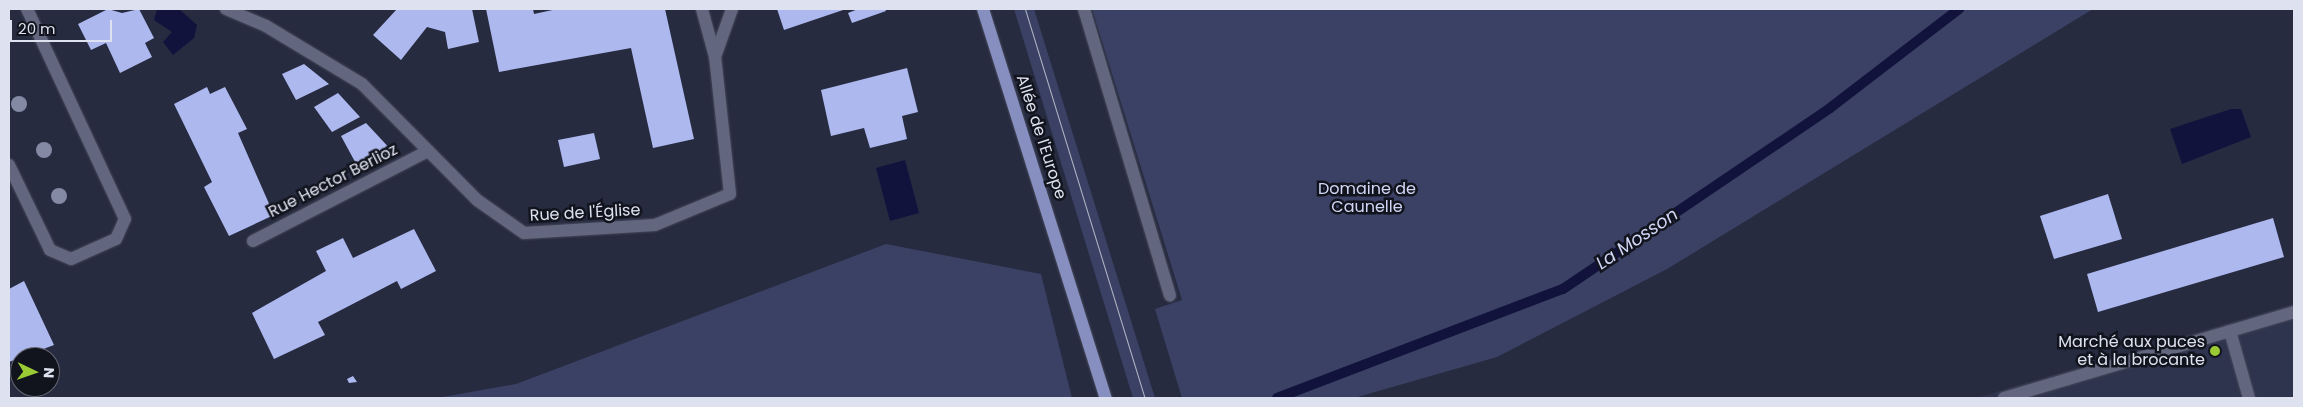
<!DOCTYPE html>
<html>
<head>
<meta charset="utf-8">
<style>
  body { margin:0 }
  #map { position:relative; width:2303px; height:407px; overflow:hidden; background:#272b40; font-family:Poppins,sans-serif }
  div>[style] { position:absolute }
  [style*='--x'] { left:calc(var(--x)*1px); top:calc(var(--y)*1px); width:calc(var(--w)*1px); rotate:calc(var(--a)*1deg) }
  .built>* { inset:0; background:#2f344e }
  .green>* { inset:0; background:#3b4164 }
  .water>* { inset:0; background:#11133d }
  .stream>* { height:10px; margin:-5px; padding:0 5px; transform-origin:5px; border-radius:5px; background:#11133d }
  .building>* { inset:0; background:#adb8ef }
  .roads { filter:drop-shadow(0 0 1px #46495a) drop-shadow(0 0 1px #46495a) }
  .lane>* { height:12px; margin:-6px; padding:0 6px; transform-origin:6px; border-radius:6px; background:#62677f }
  .street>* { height:12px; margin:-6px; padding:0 6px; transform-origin:6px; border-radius:6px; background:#62677f }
  .primary>* { height:12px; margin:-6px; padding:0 6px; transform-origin:6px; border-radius:6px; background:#868fbf }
  .tram>* { height:1px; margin:-0.5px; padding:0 0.5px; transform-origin:0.5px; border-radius:0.5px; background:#b0b4c3 }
  .trees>* { width:16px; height:16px; margin:-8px; border-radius:50%; background:#848aa4 }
  .dots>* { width:14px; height:14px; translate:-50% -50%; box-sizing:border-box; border:2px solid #12141d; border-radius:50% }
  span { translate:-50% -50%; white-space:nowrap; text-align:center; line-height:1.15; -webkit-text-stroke:5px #12141d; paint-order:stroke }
  .street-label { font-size:16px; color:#dee1ef }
  .park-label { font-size:16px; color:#d0d7f6 }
  .poi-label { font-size:16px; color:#dee1ef }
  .right { translate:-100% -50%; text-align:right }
  .water-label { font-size:18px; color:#cfd5f5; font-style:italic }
  .frame { position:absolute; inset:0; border:10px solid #dee1ef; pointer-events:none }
  .north { position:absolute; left:10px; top:347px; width:50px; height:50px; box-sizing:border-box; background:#12141d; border:1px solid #646671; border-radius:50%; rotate:93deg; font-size:14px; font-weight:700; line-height:20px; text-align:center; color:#dee1ef }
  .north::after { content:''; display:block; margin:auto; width:18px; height:22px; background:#9acb34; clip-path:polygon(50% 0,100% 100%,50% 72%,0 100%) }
  .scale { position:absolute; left:10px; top:20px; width:102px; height:22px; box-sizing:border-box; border:2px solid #dee1ef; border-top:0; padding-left:6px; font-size:15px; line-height:18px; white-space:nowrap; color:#dee1ef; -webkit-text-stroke:4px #12141d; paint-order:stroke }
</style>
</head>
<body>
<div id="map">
  <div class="built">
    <i style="clip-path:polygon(2294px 304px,2294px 398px,1976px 398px)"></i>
  </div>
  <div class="green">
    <i style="clip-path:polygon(1014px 9px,1034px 9px,1155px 398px,1133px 398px)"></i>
    <i style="clip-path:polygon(1092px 9px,2093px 9px,1667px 269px,1497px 357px,1354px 398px,1182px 398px,1155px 309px,1182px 300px)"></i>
    <i style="clip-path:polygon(886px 244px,1041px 274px,1072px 398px,437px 398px,516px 384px)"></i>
  </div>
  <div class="water">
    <i style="clip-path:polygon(157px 9px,179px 9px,197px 25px,194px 38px,173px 55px,163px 42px,172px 32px,154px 20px)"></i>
    <i style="clip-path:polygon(2231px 109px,2241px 109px,2251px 137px,2182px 164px,2170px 129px)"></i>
    <i style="clip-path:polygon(905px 160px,919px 213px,890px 221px,876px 168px)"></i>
  </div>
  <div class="stream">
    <i style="--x:1277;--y:398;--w:306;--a:-20.9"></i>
    <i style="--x:1563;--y:289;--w:323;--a:-34.1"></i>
    <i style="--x:1830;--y:108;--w:163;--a:-37.5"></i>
  </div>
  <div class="building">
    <i style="clip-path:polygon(108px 9px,122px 13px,139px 9px,154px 38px,145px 43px,152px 57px,120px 73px,106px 43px,91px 50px,78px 24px)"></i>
    <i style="clip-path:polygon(397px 9px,472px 9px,479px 42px,448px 49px,445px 32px,427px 27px,401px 60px,373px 35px)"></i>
    <i style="clip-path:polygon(486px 9px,533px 9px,534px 14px,557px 9px,665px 9px,694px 139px,653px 148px,631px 48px,499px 72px)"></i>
    <i style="clip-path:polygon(777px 9px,846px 9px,784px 30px)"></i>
    <i style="clip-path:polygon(858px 9px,885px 9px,886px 11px,852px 23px,848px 13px)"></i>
    <i style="clip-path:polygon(304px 64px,329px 84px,296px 100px,282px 74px)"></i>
    <i style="clip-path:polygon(907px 68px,918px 112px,902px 116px,907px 139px,870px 148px,864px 128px,831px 136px,821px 90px)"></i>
    <i style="clip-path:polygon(207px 87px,210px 94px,225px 87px,247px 129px,238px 133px,274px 215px,229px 236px,204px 187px,212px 182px,174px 104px)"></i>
    <i style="clip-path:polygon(338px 93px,360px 117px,332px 132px,314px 107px)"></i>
    <i style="clip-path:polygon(366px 123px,395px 154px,360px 171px,341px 136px)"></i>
    <i style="clip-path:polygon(594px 133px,600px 159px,564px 167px,558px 140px)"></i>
    <i style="clip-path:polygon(2108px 194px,2122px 239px,2054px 259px,2040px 216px)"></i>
    <i style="clip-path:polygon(2273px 218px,2284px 257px,2098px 312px,2087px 274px)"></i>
    <i style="clip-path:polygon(414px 229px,436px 271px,401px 289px,397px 281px,318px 322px,325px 335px,274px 359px,252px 313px,326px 271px,316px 251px,343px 238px,353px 258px)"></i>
    <i style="clip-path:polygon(24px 281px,54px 345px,9px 362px,9px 289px)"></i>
    <i style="clip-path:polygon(353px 376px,357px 382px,349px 383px,347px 379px)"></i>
  </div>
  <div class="roads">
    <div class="lane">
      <i style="--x:1084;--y:9;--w:299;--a:73.3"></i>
      <i style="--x:9;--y:165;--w:94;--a:64.2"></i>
      <i style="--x:50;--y:250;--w:23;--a:23"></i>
      <i style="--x:71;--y:259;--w:49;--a:-24"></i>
      <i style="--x:116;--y:239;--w:22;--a:-66"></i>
      <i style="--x:125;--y:219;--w:232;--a:-115"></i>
      <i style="--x:2230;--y:331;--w:70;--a:74.2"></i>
      <i style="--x:2004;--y:398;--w:302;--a:-16.5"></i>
    </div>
    <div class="street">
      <i style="--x:226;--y:9;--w:43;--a:23"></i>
      <i style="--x:266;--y:26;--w:112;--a:31.1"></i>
      <i style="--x:362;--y:84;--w:163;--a:45.2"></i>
      <i style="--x:477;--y:200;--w:57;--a:35.1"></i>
      <i style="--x:524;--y:233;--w:131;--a:-3.5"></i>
      <i style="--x:655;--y:225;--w:81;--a:-22.5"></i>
      <i style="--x:730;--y:194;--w:138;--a:-96.2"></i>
      <i style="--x:715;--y:57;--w:50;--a:-105.2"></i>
      <i style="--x:715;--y:57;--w:51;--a:-70.5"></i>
      <i style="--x:253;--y:241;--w:197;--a:-27.2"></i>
    </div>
    <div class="primary">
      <i style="--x:983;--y:9;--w:408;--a:72.5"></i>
    </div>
  </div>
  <div class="tram">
    <i style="--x:1025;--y:9;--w:407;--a:72.9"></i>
  </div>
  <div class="trees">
    <i style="left:19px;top:104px"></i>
    <i style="left:44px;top:150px"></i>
    <i style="left:59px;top:196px"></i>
  </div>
  <div class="dots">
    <i style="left:2215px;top:351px;background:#9acb34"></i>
  </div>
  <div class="street-label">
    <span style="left:1041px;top:137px;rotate:72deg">Allée de l'Europe</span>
    <span style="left:333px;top:181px;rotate:-27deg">Rue Hector Berlioz</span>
    <span style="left:585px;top:213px;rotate:-3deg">Rue de l'Église</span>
  </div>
  <div class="park-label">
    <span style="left:1367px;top:198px">Domaine de<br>Caunelle</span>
  </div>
  <div class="poi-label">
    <span class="right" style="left:2205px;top:351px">Marché aux puces<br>et à la brocante</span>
  </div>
  <div class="water-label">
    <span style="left:1637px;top:239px;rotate:-34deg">La Mosson</span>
  </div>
  <div class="frame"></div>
  <div class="north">N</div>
  <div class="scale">20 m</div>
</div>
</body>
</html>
